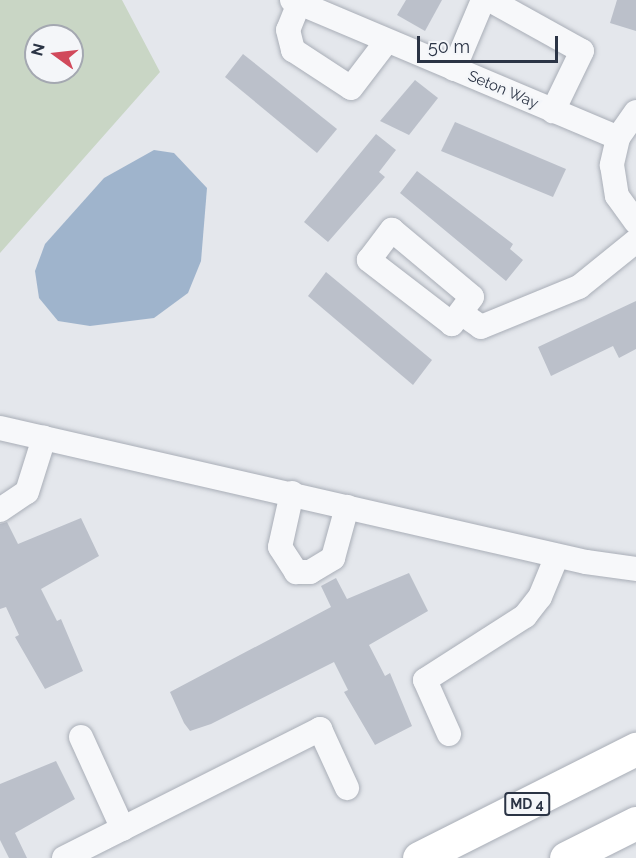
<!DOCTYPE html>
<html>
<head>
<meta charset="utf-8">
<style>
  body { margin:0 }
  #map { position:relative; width:636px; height:858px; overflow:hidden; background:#e4e7ec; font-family:Raleway,sans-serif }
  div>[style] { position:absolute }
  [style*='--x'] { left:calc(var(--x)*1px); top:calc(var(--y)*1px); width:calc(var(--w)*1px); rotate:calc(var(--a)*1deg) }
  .green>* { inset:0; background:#c9d6c5 }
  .water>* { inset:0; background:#9fb4cc }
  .building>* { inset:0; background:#bbc0ca }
  .roads { filter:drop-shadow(0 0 2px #a9aeb7) drop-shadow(0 0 2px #a9aeb7) }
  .minor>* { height:24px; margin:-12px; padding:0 12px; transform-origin:12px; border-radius:12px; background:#f7f8fa }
  .highway>* { height:33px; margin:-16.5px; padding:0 16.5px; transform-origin:16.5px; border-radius:16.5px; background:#fff }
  span { translate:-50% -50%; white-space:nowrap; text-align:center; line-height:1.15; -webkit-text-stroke:5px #f4f6f9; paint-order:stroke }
  .shield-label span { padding:2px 4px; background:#f4f6f9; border:2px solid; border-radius:4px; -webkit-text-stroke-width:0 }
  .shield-label { font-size:14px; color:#2b3445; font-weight:700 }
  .street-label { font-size:15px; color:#2b3445 }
  .north { position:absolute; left:24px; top:24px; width:60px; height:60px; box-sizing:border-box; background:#f4f6f9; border:2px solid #a4a8b1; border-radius:50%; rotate:285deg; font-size:16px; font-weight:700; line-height:24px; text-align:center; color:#2b3445 }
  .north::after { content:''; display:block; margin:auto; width:21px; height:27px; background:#d1495b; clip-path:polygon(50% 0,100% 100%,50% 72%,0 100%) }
  .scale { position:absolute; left:417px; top:36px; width:141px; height:27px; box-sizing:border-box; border:3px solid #2b3445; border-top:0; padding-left:8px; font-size:18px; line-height:21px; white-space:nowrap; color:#2b3445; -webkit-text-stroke:4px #f4f6f9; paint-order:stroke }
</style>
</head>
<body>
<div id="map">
  <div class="green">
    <i style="clip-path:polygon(evenodd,0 0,122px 0,160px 72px,0 253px,0 0,36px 36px,72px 36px,72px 72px,36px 72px,36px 36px)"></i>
  </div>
  <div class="water">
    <i style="clip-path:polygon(154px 150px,174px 153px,207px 188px,201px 261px,188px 293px,154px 318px,90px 326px,58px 321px,39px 298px,35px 271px,45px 244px,104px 178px)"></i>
  </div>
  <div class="building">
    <i style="clip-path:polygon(406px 0,442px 0,425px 31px,397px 15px)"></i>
    <i style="clip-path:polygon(617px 0,636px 0,636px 31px,610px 23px)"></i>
    <i style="clip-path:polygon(243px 54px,337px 129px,317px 153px,225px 77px)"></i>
    <i style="clip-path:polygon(415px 80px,438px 98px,409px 135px,380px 121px)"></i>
    <i style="clip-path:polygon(455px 122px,566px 169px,553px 197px,441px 151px)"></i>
    <i style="clip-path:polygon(376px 134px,396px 150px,379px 172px,385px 177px,328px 242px,304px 222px)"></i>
    <i style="clip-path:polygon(417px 171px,513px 244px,510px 249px,523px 260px,506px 281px,400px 193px)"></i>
    <i style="clip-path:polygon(326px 272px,432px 360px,413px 385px,308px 296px)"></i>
    <i style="clip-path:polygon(636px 301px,636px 349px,619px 358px,613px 346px,551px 376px,538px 347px)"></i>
    <i style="clip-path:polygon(81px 518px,99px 556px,41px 589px,57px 621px,61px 619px,83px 671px,45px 689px,15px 637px,19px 635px,6px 607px,0 609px,0 524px,7px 522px,18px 544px)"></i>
    <i style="clip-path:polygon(409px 573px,428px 611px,369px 645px,385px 676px,390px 673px,412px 726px,375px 745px,344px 692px,348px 690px,334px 662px,211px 724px,190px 731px,184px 723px,170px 692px,331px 607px,321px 586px,336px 578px,347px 599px)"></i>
    <i style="clip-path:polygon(56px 761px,75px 799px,15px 833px,27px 858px,9px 858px,0 840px,0 784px)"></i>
  </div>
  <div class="roads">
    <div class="minor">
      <i style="--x:292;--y:0;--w:354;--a:22.9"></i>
      <i style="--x:490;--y:0;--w:105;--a:29"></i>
      <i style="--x:582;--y:51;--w:67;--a:115.8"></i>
      <i style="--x:299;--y:3;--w:29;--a:112"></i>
      <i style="--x:288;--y:30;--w:21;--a:76"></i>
      <i style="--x:293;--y:50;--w:69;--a:33.2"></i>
      <i style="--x:351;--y:88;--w:58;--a:-52.7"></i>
      <i style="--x:454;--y:69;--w:75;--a:-67.2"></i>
      <i style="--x:636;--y:112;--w:32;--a:125"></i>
      <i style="--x:618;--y:138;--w:28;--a:103"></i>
      <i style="--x:612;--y:165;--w:31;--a:81"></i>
      <i style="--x:617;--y:196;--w:32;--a:54"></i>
      <i style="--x:392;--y:230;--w:104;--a:39.9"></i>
      <i style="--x:472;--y:297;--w:34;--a:127"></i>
      <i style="--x:452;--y:324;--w:105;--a:-142.4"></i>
      <i style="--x:369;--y:260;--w:38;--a:-53"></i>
      <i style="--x:461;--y:313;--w:24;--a:35"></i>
      <i style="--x:481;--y:327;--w:106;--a:-22.2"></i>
      <i style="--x:579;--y:287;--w:73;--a:-38.9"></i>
      <i style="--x:0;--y:428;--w:601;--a:12.88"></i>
      <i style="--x:586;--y:562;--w:50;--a:8"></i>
      <i style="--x:292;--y:493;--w:55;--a:102.5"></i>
      <i style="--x:280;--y:547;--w:30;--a:57"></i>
      <i style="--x:296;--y:572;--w:14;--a:0"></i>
      <i style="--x:310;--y:572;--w:27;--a:-31"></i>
      <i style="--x:333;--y:558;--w:53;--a:-74.6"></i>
      <i style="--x:0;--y:510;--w:32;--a:-34"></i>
      <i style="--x:27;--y:492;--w:57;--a:-72.5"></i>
      <i style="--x:449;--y:734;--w:59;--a:-114"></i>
      <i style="--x:425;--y:680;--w:119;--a:-32.6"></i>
      <i style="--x:525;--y:616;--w:24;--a:-52"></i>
      <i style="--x:540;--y:597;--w:44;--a:-67.5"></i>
      <i style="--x:81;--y:737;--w:101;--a:65.5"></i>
      <i style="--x:64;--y:858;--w:287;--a:-26.7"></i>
      <i style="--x:320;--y:729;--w:65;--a:65.4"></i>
    </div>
    <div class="highway">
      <i style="--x:419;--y:858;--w:243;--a:-26.7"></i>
      <i style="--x:566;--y:858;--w:78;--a:-26.6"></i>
    </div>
  </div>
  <div class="shield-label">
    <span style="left:527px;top:804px">MD 4</span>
  </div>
  <div class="street-label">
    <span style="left:503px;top:90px;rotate:23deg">Seton Way</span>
  </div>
  <div class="north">N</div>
  <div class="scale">50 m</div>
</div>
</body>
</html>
